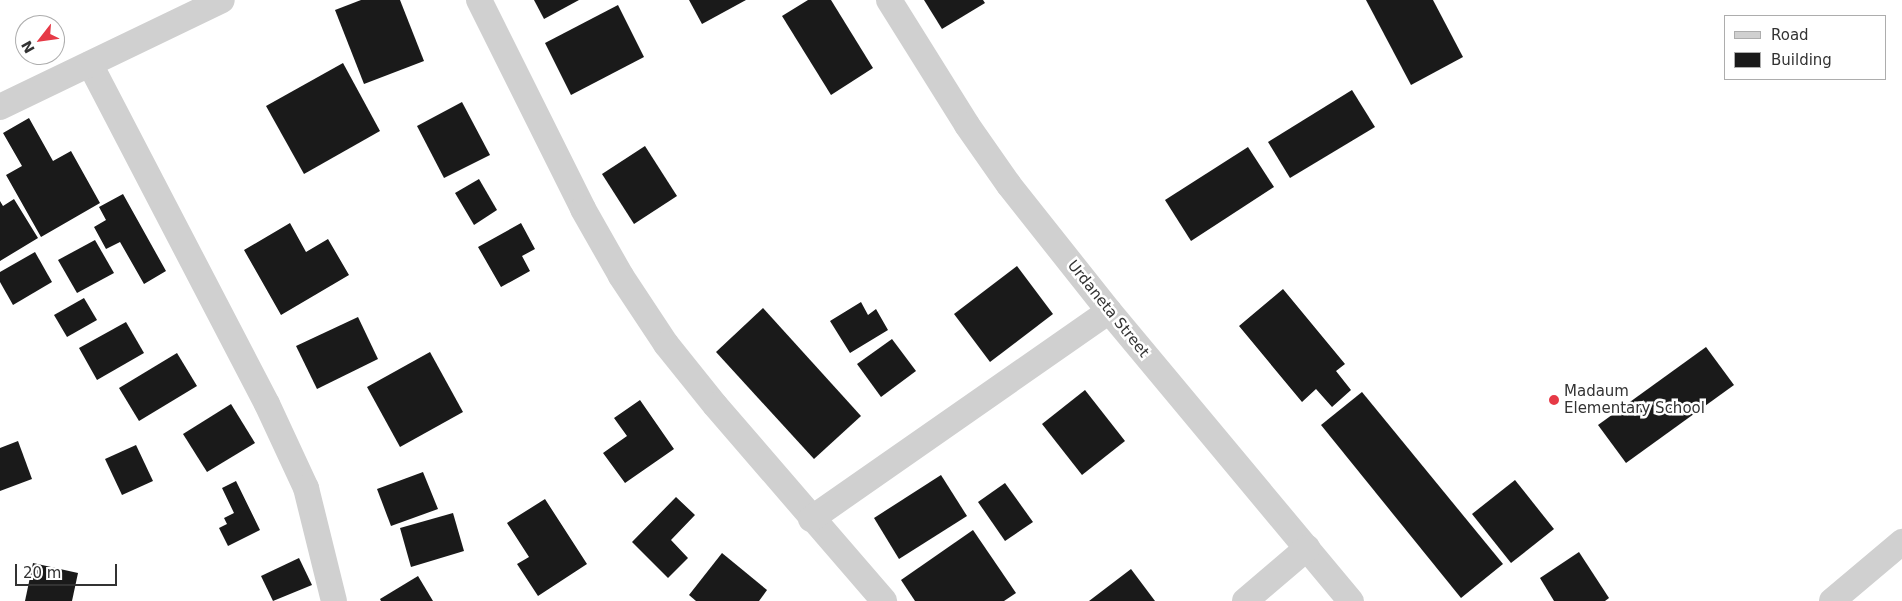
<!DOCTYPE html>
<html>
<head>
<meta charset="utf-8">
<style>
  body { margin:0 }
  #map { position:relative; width:1902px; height:601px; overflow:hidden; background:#fff; font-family:"DejaVu Sans",sans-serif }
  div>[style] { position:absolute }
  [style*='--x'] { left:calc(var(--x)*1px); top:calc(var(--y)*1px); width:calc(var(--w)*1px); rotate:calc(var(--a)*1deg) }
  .building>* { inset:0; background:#1a1a1a }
  .minor>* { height:26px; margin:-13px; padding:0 13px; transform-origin:13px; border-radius:13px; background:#d0d0d0 }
  .dots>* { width:14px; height:14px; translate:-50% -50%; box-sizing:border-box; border:2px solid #fff; border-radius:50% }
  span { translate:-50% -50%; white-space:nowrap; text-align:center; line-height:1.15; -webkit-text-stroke:5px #fff; paint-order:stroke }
  .street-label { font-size:15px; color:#333 }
  .poi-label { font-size:15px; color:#333 }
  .left { translate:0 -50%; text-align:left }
  .legend { position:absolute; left:1724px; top:15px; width:162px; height:65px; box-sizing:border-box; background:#fff; border:1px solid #adadad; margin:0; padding:6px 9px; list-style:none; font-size:15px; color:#333 }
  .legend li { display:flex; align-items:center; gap:10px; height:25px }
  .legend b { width:25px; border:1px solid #adadad }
  .north { position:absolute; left:15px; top:15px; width:50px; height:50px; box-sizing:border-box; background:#fff; border:1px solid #adadad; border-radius:50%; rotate:240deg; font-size:14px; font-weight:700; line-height:20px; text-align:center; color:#333 }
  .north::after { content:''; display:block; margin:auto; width:18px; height:22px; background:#e63946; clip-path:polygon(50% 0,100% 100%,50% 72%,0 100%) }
  .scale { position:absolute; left:15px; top:564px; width:102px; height:22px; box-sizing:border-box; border:2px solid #333; border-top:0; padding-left:6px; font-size:15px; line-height:18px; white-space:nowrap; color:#333; -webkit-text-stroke:4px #fff; paint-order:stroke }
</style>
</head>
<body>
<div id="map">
  <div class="building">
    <i style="clip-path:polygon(361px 0,400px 0,424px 61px,364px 84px,335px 10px)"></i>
    <i style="clip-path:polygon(534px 0,579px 0,544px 19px)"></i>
    <i style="clip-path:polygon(689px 0,746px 0,702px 24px)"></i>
    <i style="clip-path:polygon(808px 0,831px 0,873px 68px,831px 95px,782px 16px)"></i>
    <i style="clip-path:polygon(924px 0,983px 0,985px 3px,942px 29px)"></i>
    <i style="clip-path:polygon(1366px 0,1433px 0,1463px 57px,1411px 85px)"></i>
    <i style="clip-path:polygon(618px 5px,644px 57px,571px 95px,545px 43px)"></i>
    <i style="clip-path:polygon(343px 63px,380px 131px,304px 174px,266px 106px)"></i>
    <i style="clip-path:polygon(1352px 90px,1375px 127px,1290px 178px,1268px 142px)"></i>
    <i style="clip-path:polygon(462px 102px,490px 155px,444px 178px,417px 126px)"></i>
    <i style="clip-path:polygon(29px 118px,53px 161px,71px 151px,100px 203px,41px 237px,6px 175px,22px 166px,3px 133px)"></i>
    <i style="clip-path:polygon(645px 146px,677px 196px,634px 224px,602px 174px)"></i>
    <i style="clip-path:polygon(1248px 147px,1274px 187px,1191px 241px,1165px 200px)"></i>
    <i style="clip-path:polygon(479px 179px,497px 210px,474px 225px,455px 193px)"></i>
    <i style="clip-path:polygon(123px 194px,166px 271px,144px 284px,120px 242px,106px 249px,94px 227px,106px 220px,99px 207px)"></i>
    <i style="clip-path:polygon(14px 199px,38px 238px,0 261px,0 201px,3px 206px)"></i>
    <i style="clip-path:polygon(290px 223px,306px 252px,328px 239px,349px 275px,281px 315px,244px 250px)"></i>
    <i style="clip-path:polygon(521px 223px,535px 249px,522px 256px,530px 271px,501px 287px,478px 247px)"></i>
    <i style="clip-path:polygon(95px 240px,114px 273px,77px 293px,58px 260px)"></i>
    <i style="clip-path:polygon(35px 252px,52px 282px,13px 305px,0 282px,0 272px)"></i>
    <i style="clip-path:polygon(1017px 266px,1053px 314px,990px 362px,954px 314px)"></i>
    <i style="clip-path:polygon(1283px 289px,1345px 364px,1336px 371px,1351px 390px,1332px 407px,1316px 389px,1302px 402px,1239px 326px)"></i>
    <i style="clip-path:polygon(84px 298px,97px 320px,67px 337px,54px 315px)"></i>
    <i style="clip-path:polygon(861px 302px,868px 315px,876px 309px,888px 330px,850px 353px,830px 321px)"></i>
    <i style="clip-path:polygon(763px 308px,861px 416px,814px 459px,716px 352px)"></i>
    <i style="clip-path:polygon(358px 317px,378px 359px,317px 389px,296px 346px)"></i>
    <i style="clip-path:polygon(126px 322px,144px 353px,97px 380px,79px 348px)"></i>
    <i style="clip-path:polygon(892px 339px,916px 371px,881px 397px,857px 364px)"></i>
    <i style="clip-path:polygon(1706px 347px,1734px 385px,1626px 463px,1598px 425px)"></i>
    <i style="clip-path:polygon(430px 352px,463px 412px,400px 447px,367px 387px)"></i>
    <i style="clip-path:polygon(177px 353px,197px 386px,139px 421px,119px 388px)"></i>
    <i style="clip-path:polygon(1085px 390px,1125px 441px,1082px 475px,1042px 424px)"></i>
    <i style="clip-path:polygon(1362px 392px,1503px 564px,1461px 598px,1321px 425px)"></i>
    <i style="clip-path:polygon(640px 400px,674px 449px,625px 483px,603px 453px,627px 436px,614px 418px)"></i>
    <i style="clip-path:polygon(231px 404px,255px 443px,207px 472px,183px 434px)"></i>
    <i style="clip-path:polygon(18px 441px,32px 479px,0 491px,0 448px)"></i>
    <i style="clip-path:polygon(136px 445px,153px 481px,122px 495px,105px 459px)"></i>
    <i style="clip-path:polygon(423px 472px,438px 509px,391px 526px,377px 489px)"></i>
    <i style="clip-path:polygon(941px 475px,967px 516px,899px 559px,874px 518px)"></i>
    <i style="clip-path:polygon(1515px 480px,1554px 529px,1511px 563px,1472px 514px)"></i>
    <i style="clip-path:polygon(236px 481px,260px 530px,228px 546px,219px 528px,227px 524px,224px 518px,234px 513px,222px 488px)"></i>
    <i style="clip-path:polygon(1005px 483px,1033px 522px,1005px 541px,978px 502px)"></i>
    <i style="clip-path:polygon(676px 497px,695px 515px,671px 540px,688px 558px,668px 578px,632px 542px)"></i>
    <i style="clip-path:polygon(545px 499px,587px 564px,538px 596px,517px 564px,529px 557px,507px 523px)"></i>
    <i style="clip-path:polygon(453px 513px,464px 551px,411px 567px,400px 528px)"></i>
    <i style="clip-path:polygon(973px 530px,1016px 593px,1004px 601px,915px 601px,901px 580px)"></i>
    <i style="clip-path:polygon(1579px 552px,1609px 598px,1605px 601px,1554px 601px,1540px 578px)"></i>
    <i style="clip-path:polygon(722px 553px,767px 590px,759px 601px,696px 601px,689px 595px)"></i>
    <i style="clip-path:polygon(299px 558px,312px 585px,273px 601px,261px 576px)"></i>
    <i style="clip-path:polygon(33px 563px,78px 573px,72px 601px,25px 601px)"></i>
    <i style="clip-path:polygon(1131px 569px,1155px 601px,1089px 601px)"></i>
    <i style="clip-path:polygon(418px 576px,433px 601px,381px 601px,380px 599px)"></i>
  </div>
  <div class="minor">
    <i style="--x:479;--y:0;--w:233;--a:63.5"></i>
    <i style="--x:583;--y:209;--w:77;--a:60.4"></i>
    <i style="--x:621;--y:276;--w:82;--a:56.5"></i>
    <i style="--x:666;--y:344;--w:78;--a:51.2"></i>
    <i style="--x:715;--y:405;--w:259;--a:49.2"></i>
    <i style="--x:889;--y:0;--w:147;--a:58"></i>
    <i style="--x:967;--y:125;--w:73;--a:55"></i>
    <i style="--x:1009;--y:185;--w:161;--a:51.6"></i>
    <i style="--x:1109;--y:311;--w:378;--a:50.2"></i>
    <i style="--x:90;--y:64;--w:383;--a:62.5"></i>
    <i style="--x:267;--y:404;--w:93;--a:65.1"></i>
    <i style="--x:306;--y:488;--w:116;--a:76.1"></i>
    <i style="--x:0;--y:107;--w:246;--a:-25.7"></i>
    <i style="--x:811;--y:519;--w:363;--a:-34.9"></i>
    <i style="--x:1245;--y:601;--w:82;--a:-40.5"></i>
    <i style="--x:1832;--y:601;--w:92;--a:-40.1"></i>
  </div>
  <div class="dots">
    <i style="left:1554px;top:400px;background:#e63946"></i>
  </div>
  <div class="street-label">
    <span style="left:1108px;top:309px;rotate:51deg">Urdaneta Street</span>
  </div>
  <div class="poi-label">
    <span class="left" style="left:1564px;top:400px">Madaum<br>Elementary School</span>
  </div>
  <ul class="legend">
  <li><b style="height:6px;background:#d0d0d0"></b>Road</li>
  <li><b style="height:14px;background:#1a1a1a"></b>Building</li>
  </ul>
  <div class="north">N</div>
  <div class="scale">20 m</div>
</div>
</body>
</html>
